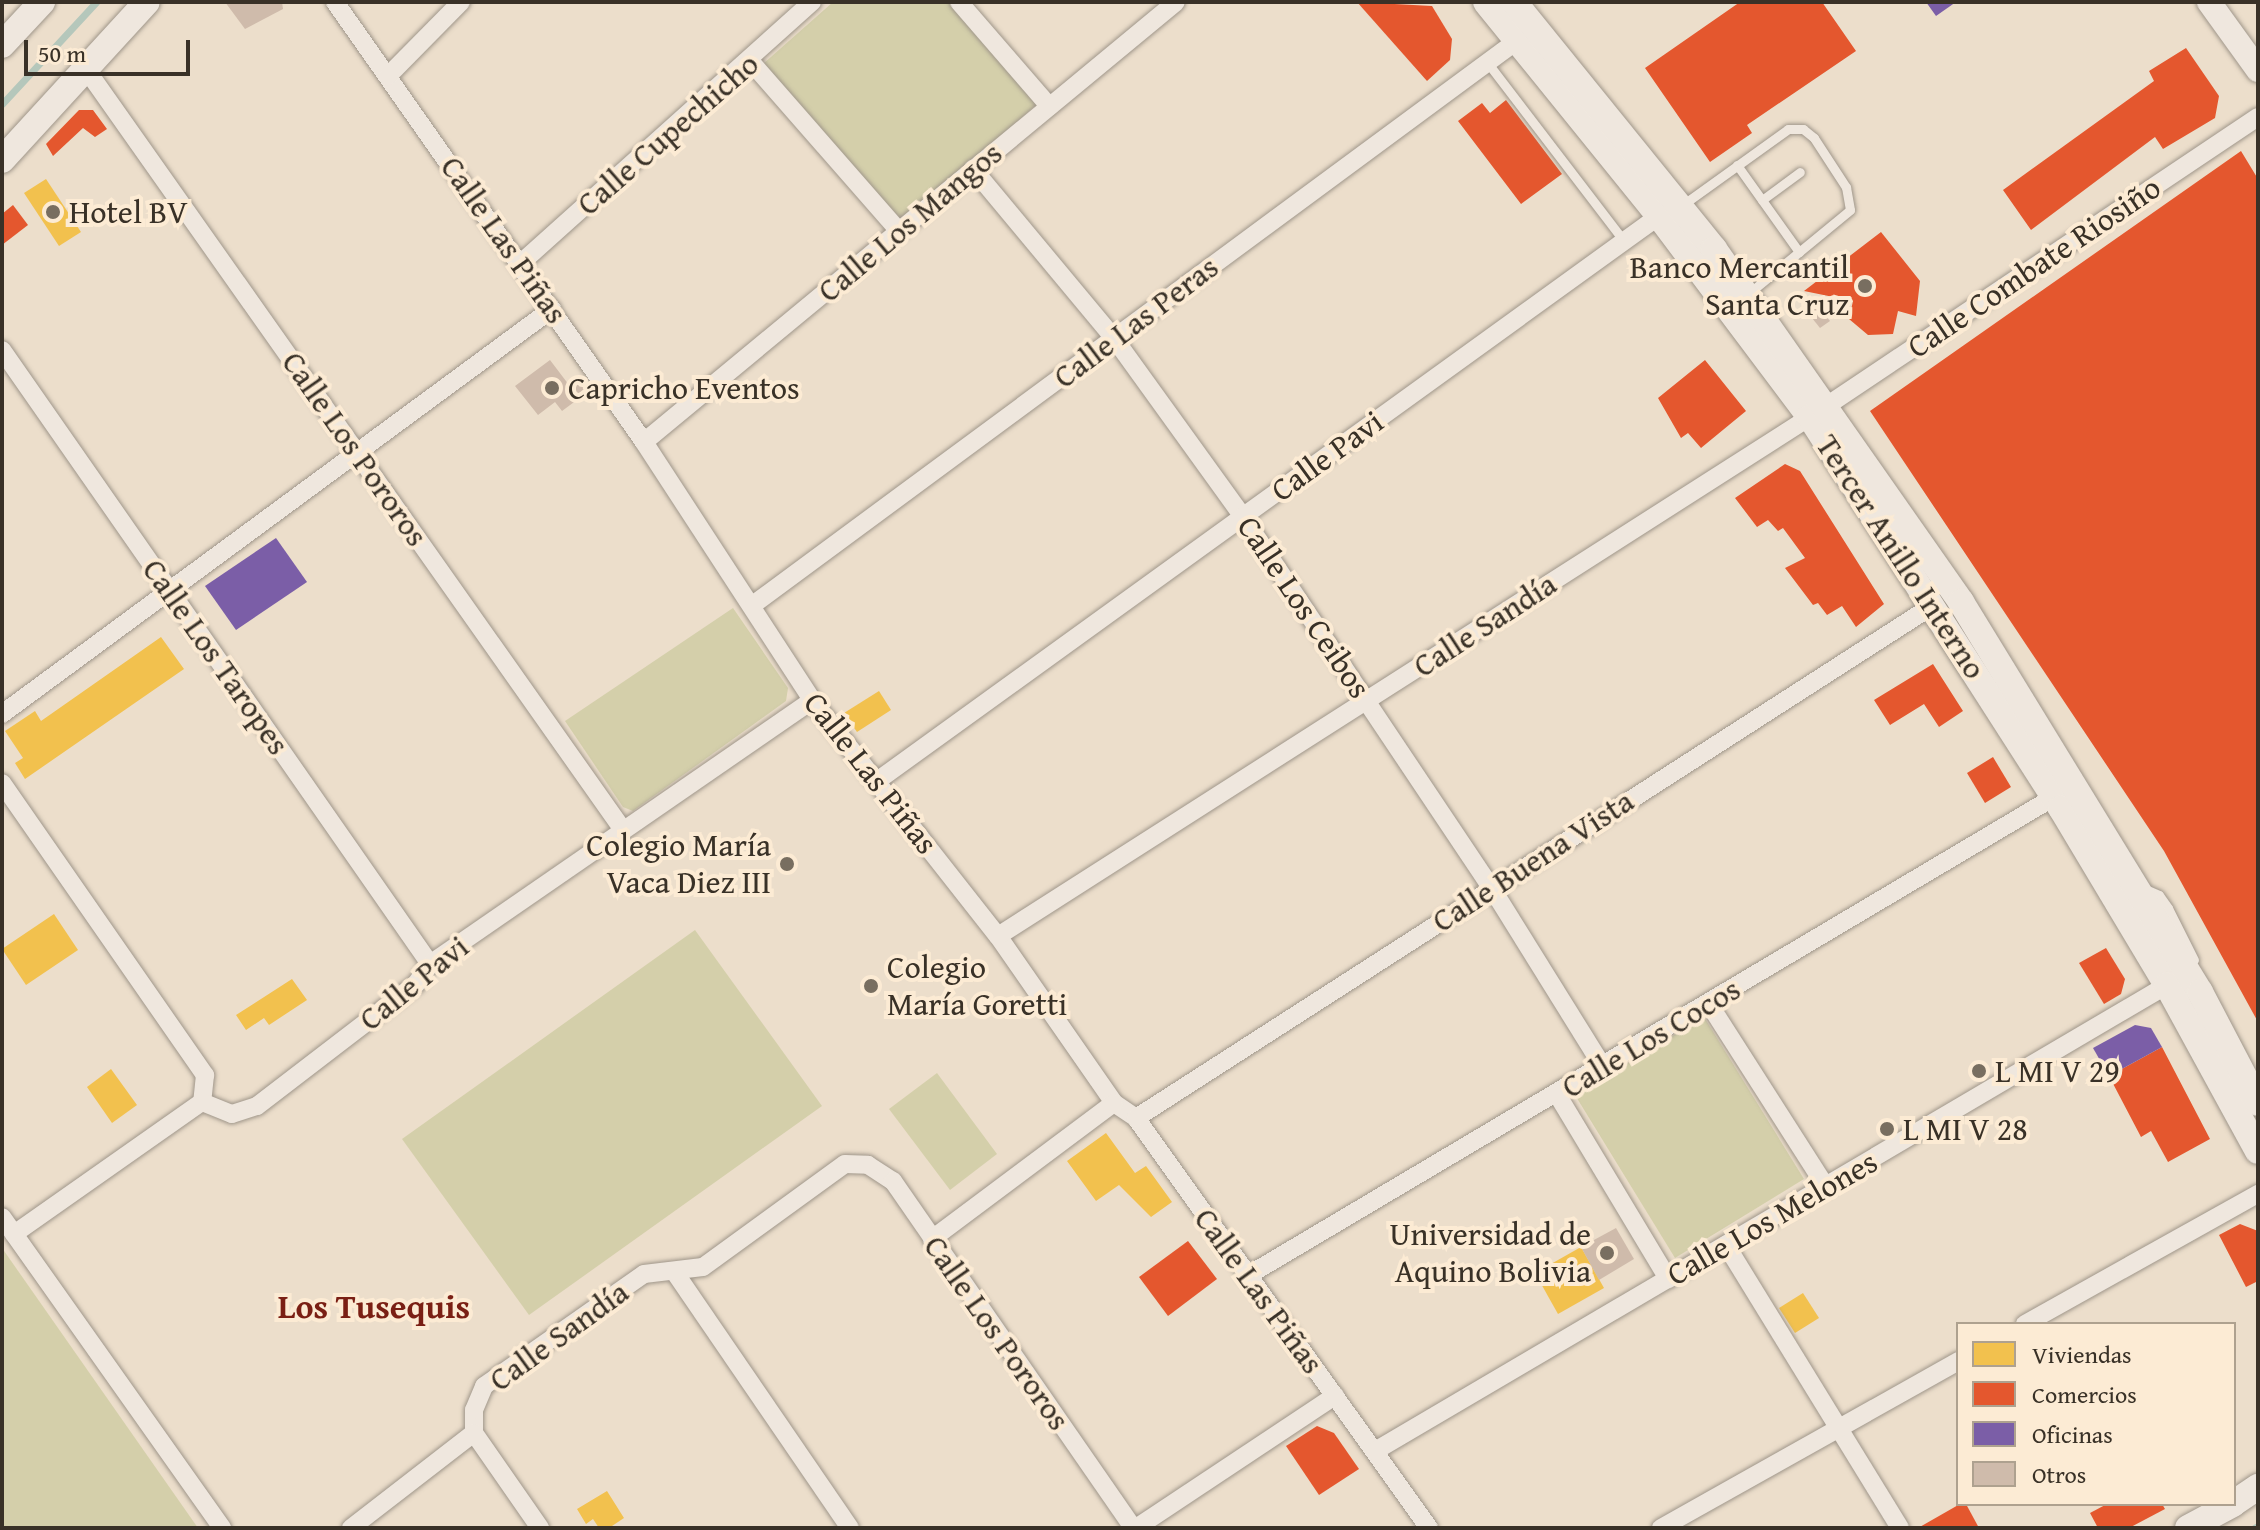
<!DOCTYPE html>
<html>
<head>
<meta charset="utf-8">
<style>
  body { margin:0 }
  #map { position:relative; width:2260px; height:1530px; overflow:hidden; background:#ecdecb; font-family:"Gentium Book Plus",serif }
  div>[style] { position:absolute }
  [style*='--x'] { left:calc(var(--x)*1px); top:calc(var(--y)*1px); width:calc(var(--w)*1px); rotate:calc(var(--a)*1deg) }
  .green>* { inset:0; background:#d4cfaa }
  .homes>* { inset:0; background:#f2c14e }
  .shops>* { inset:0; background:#e4572e }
  .offices>* { inset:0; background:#7b5ea7 }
  .stream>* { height:7px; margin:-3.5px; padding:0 3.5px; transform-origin:3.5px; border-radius:3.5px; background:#b5c7bb }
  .building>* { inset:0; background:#cfbbab }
  .roads { filter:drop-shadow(0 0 2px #9f968a) drop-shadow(0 0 2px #9f968a) }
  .service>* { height:9px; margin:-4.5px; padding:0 4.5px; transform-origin:4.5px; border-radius:4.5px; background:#efe7de }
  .minor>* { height:18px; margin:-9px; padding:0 9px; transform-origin:9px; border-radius:9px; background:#efe7de }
  .tertiary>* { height:24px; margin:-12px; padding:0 12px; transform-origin:12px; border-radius:12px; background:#efe7de }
  .secondary>* { height:26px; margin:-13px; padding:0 13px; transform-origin:13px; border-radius:13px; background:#efe7de }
  .dots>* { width:22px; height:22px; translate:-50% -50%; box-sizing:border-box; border:4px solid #fcebd4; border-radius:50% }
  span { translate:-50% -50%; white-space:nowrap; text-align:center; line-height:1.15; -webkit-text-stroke:8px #fcebd4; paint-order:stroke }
  .street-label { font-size:32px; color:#393127 }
  .poi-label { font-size:32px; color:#393127 }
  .left { translate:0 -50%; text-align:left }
  .right { translate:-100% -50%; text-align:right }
  .neighbourhood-label { font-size:34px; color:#7a1f14; font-weight:700 }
  .frame { position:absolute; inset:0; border:4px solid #393127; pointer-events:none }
  .legend { position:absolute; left:1956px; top:1322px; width:280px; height:184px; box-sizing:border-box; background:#fcebd4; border:2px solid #aea18f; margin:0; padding:10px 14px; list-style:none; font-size:24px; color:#393127 }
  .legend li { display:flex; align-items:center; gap:16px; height:40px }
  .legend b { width:40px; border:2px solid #aea18f }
  .scale { position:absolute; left:24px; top:40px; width:166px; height:36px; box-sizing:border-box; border:4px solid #393127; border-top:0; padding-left:10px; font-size:24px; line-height:28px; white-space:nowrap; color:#393127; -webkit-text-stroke:6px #fcebd4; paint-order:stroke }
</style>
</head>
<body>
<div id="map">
  <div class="green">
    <i style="clip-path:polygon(833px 2px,948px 2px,1038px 103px,904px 224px,763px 64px)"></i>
    <i style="clip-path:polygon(733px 608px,788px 688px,786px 701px,633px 811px,623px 807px,565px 721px)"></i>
    <i style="clip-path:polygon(695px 930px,822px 1106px,529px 1315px,402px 1139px)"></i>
    <i style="clip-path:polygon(1704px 1017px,1804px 1179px,1675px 1258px,1575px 1095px)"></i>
    <i style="clip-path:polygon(937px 1073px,997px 1154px,950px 1190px,889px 1109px)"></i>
    <i style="clip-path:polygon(2px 1248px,198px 1528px,2px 1528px)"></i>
  </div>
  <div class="homes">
    <i style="clip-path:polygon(46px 179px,81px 232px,59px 246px,24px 193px)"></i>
    <i style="clip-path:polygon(161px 637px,184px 669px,25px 779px,15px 763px,23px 758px,5px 731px,35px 711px,41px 721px)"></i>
    <i style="clip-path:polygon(879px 691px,891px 710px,857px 732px,844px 713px)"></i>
    <i style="clip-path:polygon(54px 914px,78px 950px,26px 985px,2px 949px)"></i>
    <i style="clip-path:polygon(292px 979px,307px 1000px,269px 1025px,264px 1018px,246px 1030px,236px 1015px)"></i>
    <i style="clip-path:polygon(111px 1069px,137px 1105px,112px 1123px,87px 1087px)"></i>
    <i style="clip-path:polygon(1106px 1133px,1135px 1173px,1146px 1166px,1172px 1202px,1151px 1217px,1119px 1185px,1096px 1201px,1067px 1161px)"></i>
    <i style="clip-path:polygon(1581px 1247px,1604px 1288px,1558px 1314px,1535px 1273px)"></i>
    <i style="clip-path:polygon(1803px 1293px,1819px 1318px,1795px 1333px,1779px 1308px)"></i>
    <i style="clip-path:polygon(607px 1491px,624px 1518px,609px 1528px,599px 1528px,593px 1519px,586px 1524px,577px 1509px)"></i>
  </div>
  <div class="shops">
    <i style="clip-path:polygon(1357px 2px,1432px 6px,1452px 39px,1450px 60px,1427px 81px)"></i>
    <i style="clip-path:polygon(1740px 2px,1822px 2px,1856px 51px,1747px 125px,1752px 133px,1710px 162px,1645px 68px)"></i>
    <i style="clip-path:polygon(2186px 48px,2219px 96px,2215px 118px,2163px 149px,2155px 137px,2031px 230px,2003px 190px,2154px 81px,2149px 71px)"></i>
    <i style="clip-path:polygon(1506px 100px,1562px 174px,1521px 204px,1458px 121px,1482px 103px,1490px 113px)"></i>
    <i style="clip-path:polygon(79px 110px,93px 110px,107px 129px,95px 137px,83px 128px,53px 156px,46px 144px)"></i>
    <i style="clip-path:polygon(2241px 151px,2258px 179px,2258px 1022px,2164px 851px,1870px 411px)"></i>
    <i style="clip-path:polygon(13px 205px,28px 225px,2px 245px,2px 214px)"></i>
    <i style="clip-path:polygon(1881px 232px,1920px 281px,1916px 316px,1898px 311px,1893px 334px,1868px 335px,1849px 319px,1853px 301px,1804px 291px)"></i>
    <i style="clip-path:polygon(1705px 360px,1746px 411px,1701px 448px,1688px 433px,1681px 438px,1658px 398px)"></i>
    <i style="clip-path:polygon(1785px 464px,1800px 471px,1884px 604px,1856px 627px,1842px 606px,1827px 615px,1818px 603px,1813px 605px,1785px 568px,1805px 558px,1783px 528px,1778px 531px,1768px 520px,1757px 527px,1735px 498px)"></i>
    <i style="clip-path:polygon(1933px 664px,1963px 711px,1939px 727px,1924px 704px,1890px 725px,1874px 700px)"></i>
    <i style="clip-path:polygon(1993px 757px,2011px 787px,1985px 803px,1967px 773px)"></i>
    <i style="clip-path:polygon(2106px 948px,2125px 979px,2121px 994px,2104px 1004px,2079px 963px)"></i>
    <i style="clip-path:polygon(2162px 1047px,2210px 1139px,2168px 1162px,2151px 1131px,2141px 1137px,2109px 1076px)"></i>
    <i style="clip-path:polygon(2240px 1224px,2258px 1231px,2258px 1287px,2256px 1282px,2246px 1287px,2219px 1235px)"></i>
    <i style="clip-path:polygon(1188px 1241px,1217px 1279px,1168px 1316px,1139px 1277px)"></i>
    <i style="clip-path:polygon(1317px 1426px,1334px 1433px,1359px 1469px,1319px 1495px,1286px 1446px)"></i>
    <i style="clip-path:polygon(1960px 1504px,1966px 1504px,1979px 1528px,1918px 1528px)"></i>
    <i style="clip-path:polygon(2107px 1504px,2162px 1504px,2165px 1509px,2129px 1528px,2098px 1528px,2090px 1513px)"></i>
  </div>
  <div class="offices">
    <i style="clip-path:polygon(1926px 2px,1956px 2px,1936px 16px)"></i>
    <i style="clip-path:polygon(276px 538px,307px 582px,236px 630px,205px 586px)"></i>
    <i style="clip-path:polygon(2135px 1025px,2151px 1028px,2162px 1047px,2109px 1076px,2093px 1048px)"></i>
  </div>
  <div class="stream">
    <i style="--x:2;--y:104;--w:139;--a:-47.3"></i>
    <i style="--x:2254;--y:1528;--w:4;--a:-27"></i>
  </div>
  <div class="building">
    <i style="clip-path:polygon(225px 2px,282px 2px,283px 9px,245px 29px)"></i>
    <i style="clip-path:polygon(1818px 306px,1830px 321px,1820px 328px,1808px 313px)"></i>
    <i style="clip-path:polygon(550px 360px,569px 385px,578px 378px,589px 391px,562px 411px,555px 402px,538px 415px,515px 386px)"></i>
    <i style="clip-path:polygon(1616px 1228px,1634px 1259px,1599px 1280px,1581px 1247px)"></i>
  </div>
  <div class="roads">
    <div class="service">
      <i style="--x:1487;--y:62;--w:225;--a:52.6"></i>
      <i style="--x:1737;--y:165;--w:107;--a:54.5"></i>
      <i style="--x:1762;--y:200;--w:47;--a:-36.4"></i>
      <i style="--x:1681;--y:206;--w:132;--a:-35.7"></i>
      <i style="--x:1788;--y:129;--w:15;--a:0"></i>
      <i style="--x:1803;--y:129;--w:14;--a:39"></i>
      <i style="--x:1814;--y:138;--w:59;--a:56.9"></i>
      <i style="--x:1846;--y:187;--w:23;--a:80"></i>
      <i style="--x:1850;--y:210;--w:131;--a:140.6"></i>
      <i style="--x:2145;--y:889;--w:15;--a:23"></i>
      <i style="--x:2159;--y:895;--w:16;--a:55"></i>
      <i style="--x:2168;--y:908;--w:58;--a:63.4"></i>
    </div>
    <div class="minor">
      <i style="--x:335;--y:2;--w:538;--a:54.92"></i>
      <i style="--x:644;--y:442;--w:308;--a:56.9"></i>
      <i style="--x:812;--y:700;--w:300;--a:51.8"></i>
      <i style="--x:998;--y:936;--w:203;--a:55.2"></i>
      <i style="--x:1114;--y:1103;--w:27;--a:34"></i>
      <i style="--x:1136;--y:1118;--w:504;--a:54.45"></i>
      <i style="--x:959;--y:2;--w:138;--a:49.1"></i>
      <i style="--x:751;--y:62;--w:225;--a:48.8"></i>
      <i style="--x:86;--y:69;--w:931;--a:54.79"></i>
      <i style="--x:388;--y:76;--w:104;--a:-45.4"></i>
      <i style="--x:973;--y:169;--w:220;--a:50.2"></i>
      <i style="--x:1114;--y:338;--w:221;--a:54.2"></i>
      <i style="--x:1243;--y:517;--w:445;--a:56.2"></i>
      <i style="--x:1491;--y:887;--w:212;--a:58.1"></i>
      <i style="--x:521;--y:263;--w:391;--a:-41.9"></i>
      <i style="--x:2;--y:350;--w:748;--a:55.12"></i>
      <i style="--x:644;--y:442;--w:690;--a:-39.59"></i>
      <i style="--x:754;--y:604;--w:950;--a:-36.44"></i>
      <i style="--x:2;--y:714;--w:683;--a:-36.37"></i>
      <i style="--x:877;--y:781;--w:965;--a:-35.85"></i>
      <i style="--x:2;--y:783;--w:356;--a:55.2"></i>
      <i style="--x:205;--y:1075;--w:27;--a:96"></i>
      <i style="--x:998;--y:936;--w:964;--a:-32.59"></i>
      <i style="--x:1810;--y:417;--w:539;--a:-33.81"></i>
      <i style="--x:1709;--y:1004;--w:217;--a:57.4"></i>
      <i style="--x:1557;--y:1094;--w:216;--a:59"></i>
      <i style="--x:202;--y:1102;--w:32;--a:22"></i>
      <i style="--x:232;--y:1114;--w:26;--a:-18"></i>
      <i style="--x:257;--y:1106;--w:200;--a:-37.5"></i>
      <i style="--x:416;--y:984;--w:24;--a:-55"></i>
      <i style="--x:430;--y:964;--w:464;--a:-34.6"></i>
      <i style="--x:1136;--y:1118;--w:946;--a:-32.75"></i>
      <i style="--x:2;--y:1217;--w:381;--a:54.7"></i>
      <i style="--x:14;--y:1234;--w:230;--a:-35.1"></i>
      <i style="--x:932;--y:1239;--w:227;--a:-36.8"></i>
      <i style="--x:1726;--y:1245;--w:332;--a:58.4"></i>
      <i style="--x:676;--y:1274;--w:308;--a:55.6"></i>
      <i style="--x:1247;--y:1276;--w:938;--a:-30.69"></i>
      <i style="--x:2025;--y:1324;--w:267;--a:-29.2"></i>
      <i style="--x:474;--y:1433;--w:23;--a:-90"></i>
      <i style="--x:474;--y:1410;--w:26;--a:-67"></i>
      <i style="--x:484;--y:1386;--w:195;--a:-35"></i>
      <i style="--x:644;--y:1274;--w:59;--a:-6.8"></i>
      <i style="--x:703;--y:1267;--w:175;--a:-36"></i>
      <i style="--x:845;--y:1164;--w:23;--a:2"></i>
      <i style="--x:868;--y:1165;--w:30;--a:33"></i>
      <i style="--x:893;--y:1181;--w:422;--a:55.3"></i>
      <i style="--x:474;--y:1433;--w:116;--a:55.2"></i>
      <i style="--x:1375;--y:1451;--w:919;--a:-30.47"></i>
      <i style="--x:351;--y:1528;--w:155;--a:-37.7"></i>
      <i style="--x:1136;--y:1528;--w:239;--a:-33.6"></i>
      <i style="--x:1661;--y:1528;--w:341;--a:-29.3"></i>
    </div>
    <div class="tertiary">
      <i style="--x:2209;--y:2;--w:84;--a:54.2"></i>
    </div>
    <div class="secondary">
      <i style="--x:1486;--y:2;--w:275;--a:51"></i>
      <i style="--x:1659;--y:216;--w:251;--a:53.1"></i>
      <i style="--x:1810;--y:417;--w:465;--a:57.3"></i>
      <i style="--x:2061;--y:808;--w:206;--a:59.1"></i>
      <i style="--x:2167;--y:985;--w:189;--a:61.3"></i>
      <i style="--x:1514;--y:2;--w:318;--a:51"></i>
      <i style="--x:1714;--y:249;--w:431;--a:55"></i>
      <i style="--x:1961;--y:602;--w:457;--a:58.5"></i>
      <i style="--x:2200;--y:992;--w:125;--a:62.4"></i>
      <i style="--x:2;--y:45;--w:59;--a:-47.1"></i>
      <i style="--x:2;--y:160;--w:214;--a:-47.5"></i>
      <i style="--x:2234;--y:1503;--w:29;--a:-34"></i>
      <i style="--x:2188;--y:1528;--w:51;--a:-28.1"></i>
    </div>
  </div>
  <div class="dots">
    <i style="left:53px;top:212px;background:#786e60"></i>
    <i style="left:1865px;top:286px;background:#786e60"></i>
    <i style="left:552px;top:388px;background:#786e60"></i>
    <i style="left:787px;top:864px;background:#786e60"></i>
    <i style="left:871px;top:986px;background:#786e60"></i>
    <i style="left:1979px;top:1071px;background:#786e60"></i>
    <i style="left:1887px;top:1129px;background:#786e60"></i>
    <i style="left:1607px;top:1253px;background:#786e60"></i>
  </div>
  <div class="street-label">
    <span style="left:668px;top:134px;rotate:-41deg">Calle Cupechicho</span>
    <span style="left:910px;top:222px;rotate:-40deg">Calle Los Mangos</span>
    <span style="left:504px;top:240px;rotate:55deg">Calle Las Piñas</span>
    <span style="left:2034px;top:267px;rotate:-34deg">Calle Combate Riosiño</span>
    <span style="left:1136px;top:322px;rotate:-37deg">Calle Las Peras</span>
    <span style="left:355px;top:449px;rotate:55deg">Calle Los Pororos</span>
    <span style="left:1327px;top:456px;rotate:-36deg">Calle Pavi</span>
    <span style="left:1901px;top:557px;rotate:57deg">Tercer Anillo Interno</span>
    <span style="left:1304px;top:607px;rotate:56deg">Calle Los Ceibos</span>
    <span style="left:1485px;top:625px;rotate:-33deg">Calle Sandía</span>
    <span style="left:216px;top:657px;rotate:55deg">Calle Los Taropes</span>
    <span style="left:871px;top:773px;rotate:52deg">Calle Las Piñas</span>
    <span style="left:1533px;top:861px;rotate:-33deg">Calle Buena Vista</span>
    <span style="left:414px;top:983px;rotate:-39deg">Calle Pavi</span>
    <span style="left:1651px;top:1038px;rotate:-31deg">Calle Los Cocos</span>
    <span style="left:1772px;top:1218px;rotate:-30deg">Calle Los Melones</span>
    <span style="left:1259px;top:1291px;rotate:54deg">Calle Las Piñas</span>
    <span style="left:997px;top:1333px;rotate:55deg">Calle Los Pororos</span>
    <span style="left:559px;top:1336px;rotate:-36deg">Calle Sandía</span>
  </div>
  <div class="poi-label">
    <span class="left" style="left:69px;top:212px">Hotel BV</span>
    <span class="right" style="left:1849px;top:286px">Banco Mercantil<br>Santa Cruz</span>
    <span class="left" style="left:568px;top:388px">Capricho Eventos</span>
    <span class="right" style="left:771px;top:864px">Colegio María<br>Vaca Diez III</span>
    <span class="left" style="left:887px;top:986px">Colegio<br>María Goretti</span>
    <span class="left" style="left:1995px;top:1071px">L MI V 29</span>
    <span class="left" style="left:1903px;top:1129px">L MI V 28</span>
    <span class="right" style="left:1591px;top:1253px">Universidad de<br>Aquino Bolivia</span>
  </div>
  <div class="neighbourhood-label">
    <span style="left:374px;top:1306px">Los Tusequis</span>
  </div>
  <div class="frame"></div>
  <ul class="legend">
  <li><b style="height:22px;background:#f2c14e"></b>Viviendas</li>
  <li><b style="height:22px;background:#e4572e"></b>Comercios</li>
  <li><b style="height:22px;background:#7b5ea7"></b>Oficinas</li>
  <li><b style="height:22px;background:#cfbbab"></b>Otros</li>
  </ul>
  <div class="scale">50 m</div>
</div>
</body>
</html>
